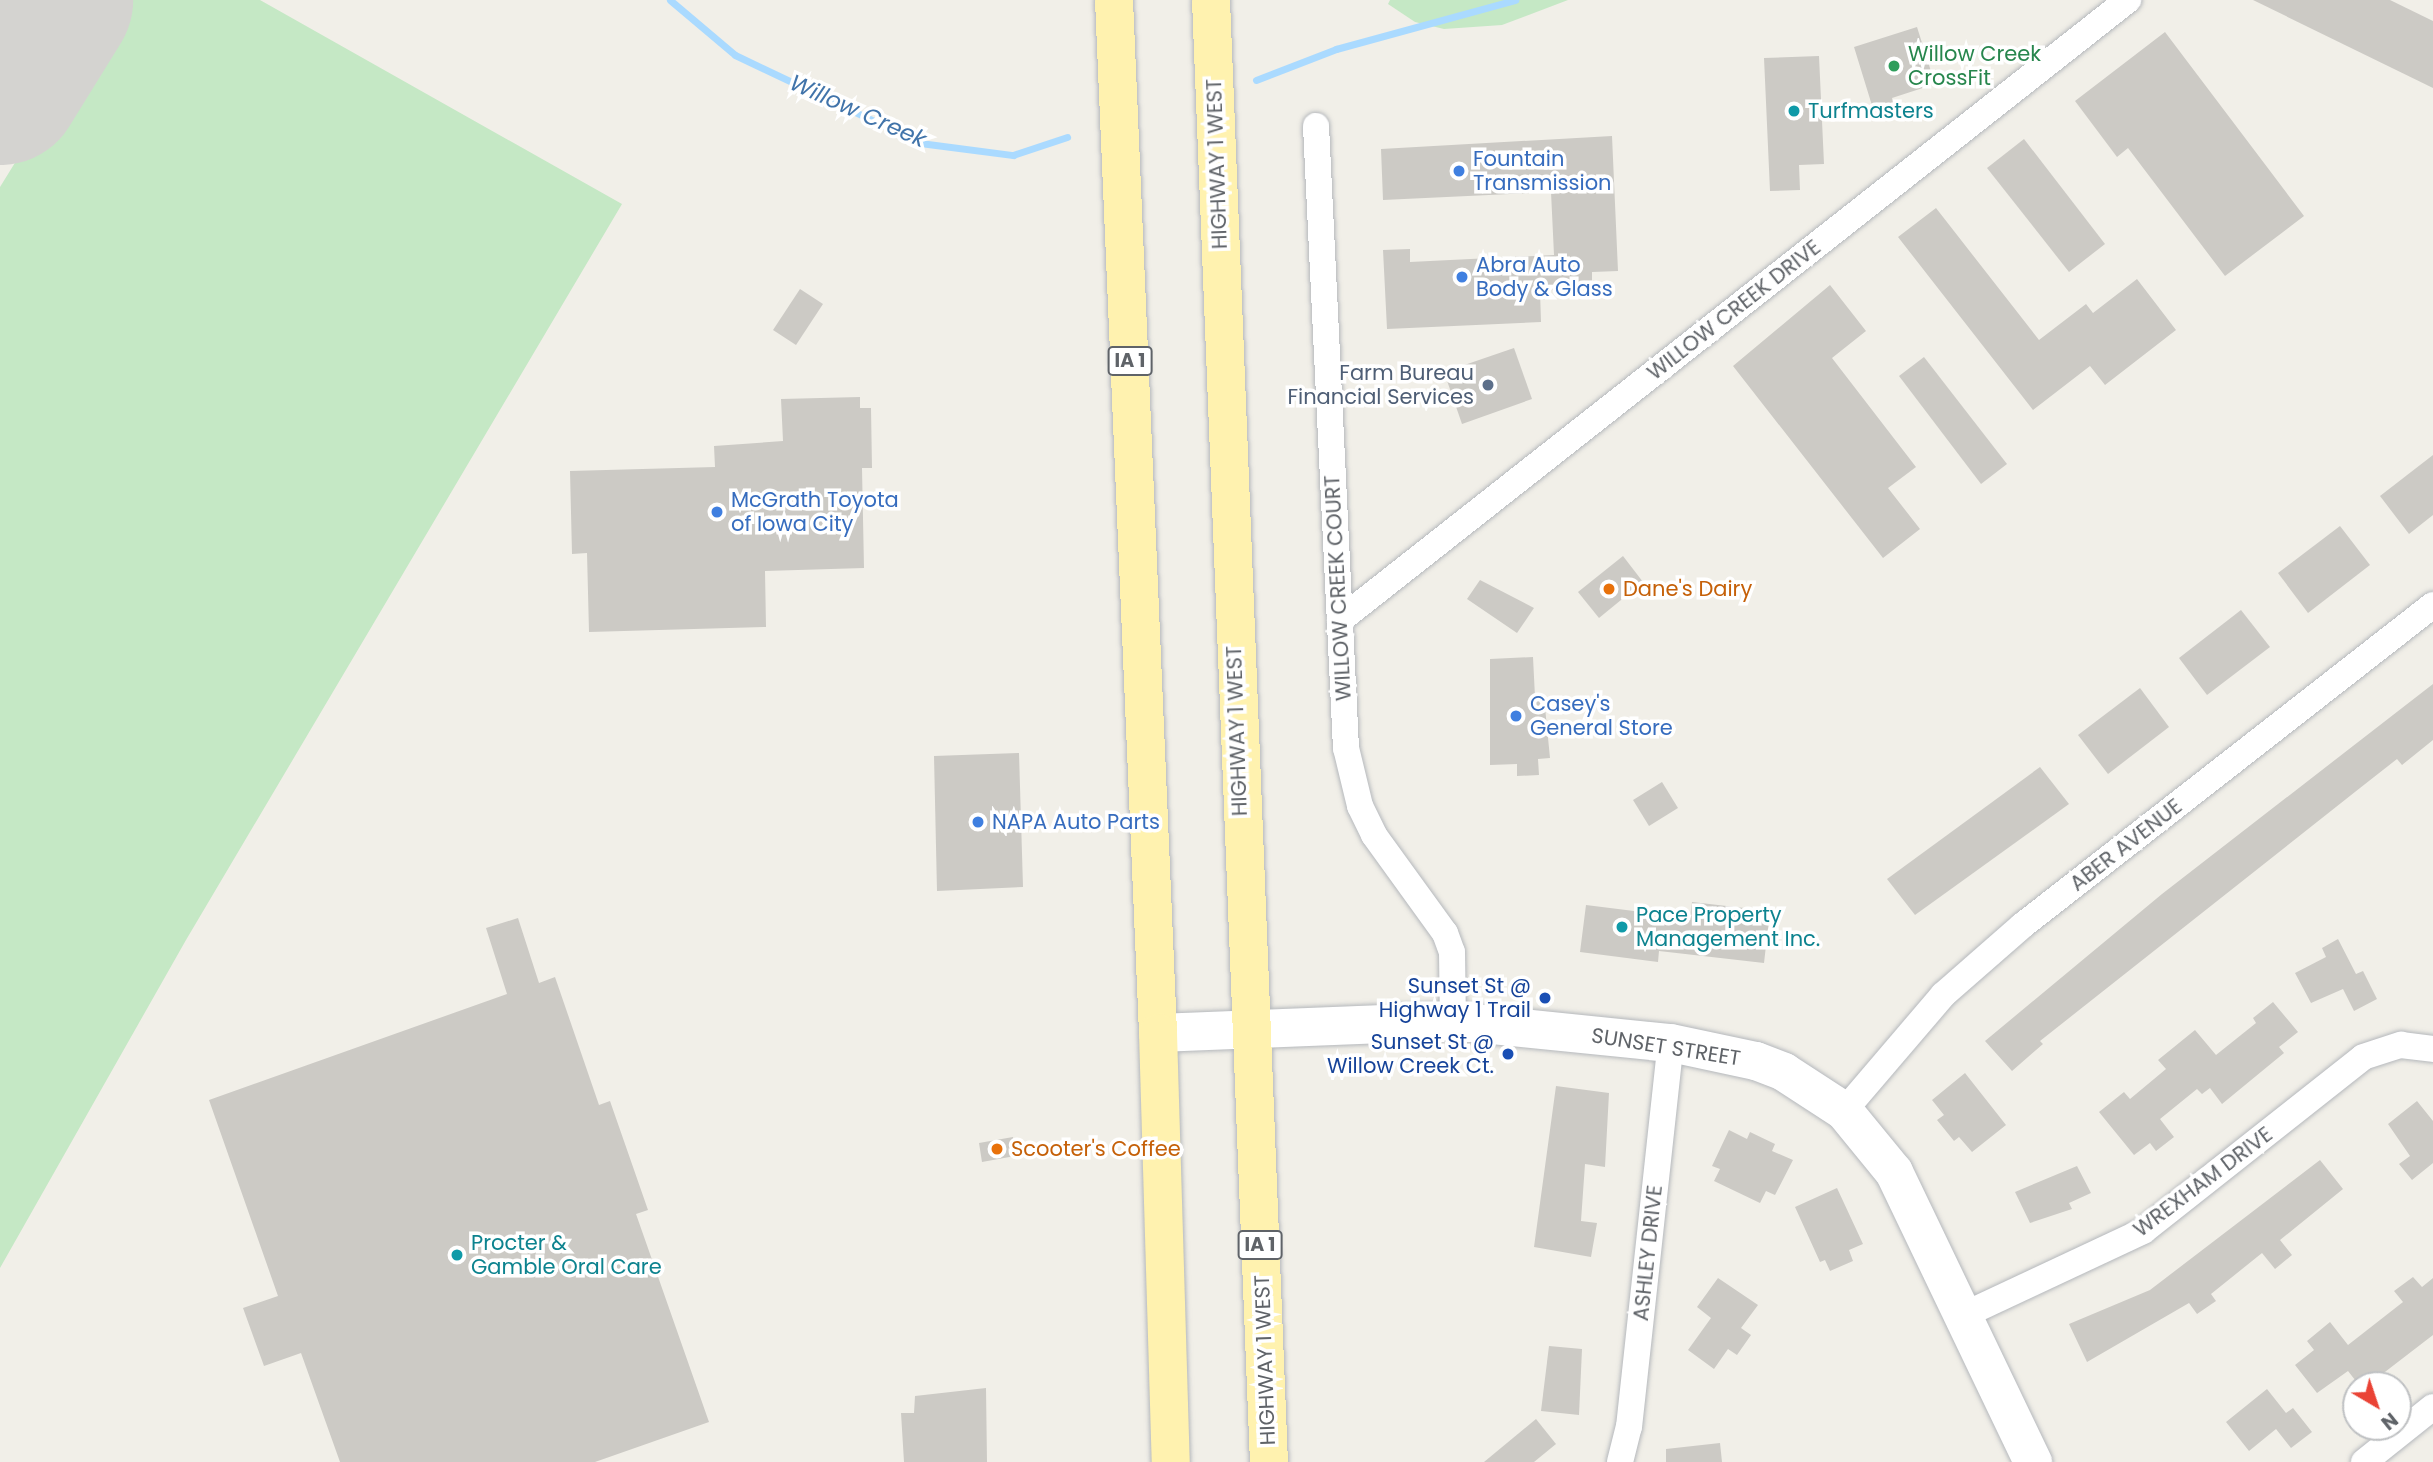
<!DOCTYPE html>
<html>
<head>
<meta charset="utf-8">
<style>
  body { margin:0 }
  #map { position:relative; width:2433px; height:1462px; overflow:hidden; background:#f1efe8; font-family:Poppins,sans-serif }
  div>[style] { position:absolute }
  [style*='--x'] { left:calc(var(--x)*1px); top:calc(var(--y)*1px); width:calc(var(--w)*1px); rotate:calc(var(--a)*1deg) }
  .green>* { inset:0; background:#c5e8c5 }
  .stream>* { height:7px; margin:-3.5px; padding:0 3.5px; transform-origin:3.5px; border-radius:3.5px; background:#aadaff }
  .taxiway>* { height:65px; margin:-32.5px; padding:0 32.5px; transform-origin:32.5px; border-radius:32.5px; background:#d4d3d0 }
  .runway>* { height:161px; margin:-80.5px; padding:0 80.5px; transform-origin:80.5px; border-radius:80.5px; background:#d4d3d0 }
  .building>* { inset:0; background:#cccac5 }
  .roads { filter:drop-shadow(0 0 2px #b5b8bc) drop-shadow(0 0 2px #b5b8bc) }
  .street>* { height:26px; margin:-13px; padding:0 13px; transform-origin:13px; border-radius:13px; background:#fff }
  .secondary>* { height:38px; margin:-19px; padding:0 19px; transform-origin:19px; border-radius:19px; background:#fff }
  .primary>* { height:38px; margin:-19px; padding:0 19px; transform-origin:19px; border-radius:19px; background:#fff2af }
  .dots>* { width:19px; height:19px; translate:-50% -50%; box-sizing:border-box; border:4px solid #fff; border-radius:50% }
  span { translate:-50% -50%; white-space:nowrap; text-align:center; line-height:1.15; -webkit-text-stroke:7px #fff; paint-order:stroke }
  .shield-label span { padding:2px 5px; background:#fff; border:2px solid; border-radius:5px; -webkit-text-stroke-width:0 }
  .shield-label { font-size:19px; color:#5f6368; font-weight:700 }
  .leisure-label { font-size:21px; color:#27864d }
  .left { translate:0 -50%; text-align:left }
  .culture-label { font-size:21px; color:#0d838f }
  .shop-label { font-size:21px; color:#366cbe }
  .street-label { font-size:21px; color:#5f6368 }
  .service-label { font-size:21px; color:#4e5e75 }
  .right { translate:-100% -50%; text-align:right }
  .food-label { font-size:21px; color:#c56008 }
  .transit-label { font-size:21px; color:#164399 }
  .water-label { font-size:23px; color:#4174aa; font-style:italic }
  .north { position:absolute; left:2342px; top:1371px; width:70px; height:70px; box-sizing:border-box; background:#fff; border:2px solid #bfc1c3; border-radius:50%; rotate:141deg; font-size:19px; font-weight:700; line-height:28px; text-align:center; color:#5f6368 }
  .north::after { content:''; display:block; margin:auto; width:24px; height:32px; background:#ea4335; clip-path:polygon(50% 0,100% 100%,50% 72%,0 100%) }
</style>
</head>
<body>
<div id="map">
  <div class="green">
    <i style="clip-path:polygon(67px 0,260px 0,622px 204px,186px 940px,0 1268px,0 187px,102px 22px)"></i>
    <i style="clip-path:polygon(1390px 0,1568px 0,1502px 25px,1444px 29px,1415px 22px,1388px 4px)"></i>
  </div>
  <div class="stream">
    <i style="--x:670;--y:0;--w:85;--a:40.2"></i>
    <i style="--x:735;--y:55;--w:205;--a:25.4"></i>
    <i style="--x:920;--y:143;--w:94;--a:7.4"></i>
    <i style="--x:1013;--y:155;--w:57;--a:-18.4"></i>
    <i style="--x:1256;--y:80;--w:86;--a:-21.2"></i>
    <i style="--x:1336;--y:49;--w:186;--a:-15.3"></i>
  </div>
  <div class="taxiway">
    <i style="--x:0;--y:40;--w:28;--a:67"></i>
  </div>
  <div class="runway">
    <i style="--x:0;--y:84;--w:99;--a:-58.2"></i>
  </div>
  <div class="building">
    <i style="clip-path:polygon(2253px 0,2390px 0,2433px 21px,2433px 88px)"></i>
    <i style="clip-path:polygon(1917px 27px,1935px 84px,1892px 98px,1894px 105px,1874px 112px,1854px 47px)"></i>
    <i style="clip-path:polygon(2165px 32px,2304px 216px,2225px 276px,2128px 148px,2117px 157px,2075px 101px)"></i>
    <i style="clip-path:polygon(1819px 56px,1824px 164px,1799px 165px,1800px 190px,1770px 191px,1764px 58px)"></i>
    <i style="clip-path:polygon(1612px 136px,1618px 271px,1592px 272px,1592px 288px,1540px 291px,1541px 322px,1387px 329px,1383px 250px,1410px 249px,1410px 262px,1554px 255px,1551px 192px,1383px 200px,1381px 149px)"></i>
    <i style="clip-path:polygon(2024px 139px,2105px 244px,2069px 272px,1987px 168px)"></i>
    <i style="clip-path:polygon(1936px 208px,2039px 340px,2086px 304px,2093px 313px,2137px 279px,2176px 330px,2105px 385px,2090px 366px,2033px 410px,1898px 237px)"></i>
    <i style="clip-path:polygon(1830px 285px,1866px 331px,1832px 358px,1916px 467px,1888px 488px,1920px 529px,1883px 558px,1733px 366px)"></i>
    <i style="clip-path:polygon(800px 289px,823px 304px,796px 345px,773px 330px)"></i>
    <i style="clip-path:polygon(1514px 348px,1532px 399px,1462px 424px,1444px 372px)"></i>
    <i style="clip-path:polygon(1924px 357px,2007px 464px,1981px 484px,1899px 376px)"></i>
    <i style="clip-path:polygon(860px 397px,860px 408px,871px 408px,872px 468px,862px 468px,864px 568px,765px 571px,766px 627px,589px 632px,587px 553px,572px 554px,570px 471px,715px 467px,714px 446px,783px 441px,781px 399px)"></i>
    <i style="clip-path:polygon(2433px 455px,2433px 515px,2409px 534px,2380px 496px)"></i>
    <i style="clip-path:polygon(2340px 526px,2370px 565px,2308px 613px,2278px 573px)"></i>
    <i style="clip-path:polygon(1623px 556px,1643px 582px,1599px 618px,1578px 592px)"></i>
    <i style="clip-path:polygon(1480px 580px,1534px 608px,1517px 633px,1467px 599px)"></i>
    <i style="clip-path:polygon(2241px 610px,2270px 647px,2207px 695px,2179px 658px)"></i>
    <i style="clip-path:polygon(1533px 657px,1535px 697px,1544px 697px,1550px 758px,1538px 759px,1539px 775px,1517px 776px,1517px 764px,1490px 765px,1490px 659px)"></i>
    <i style="clip-path:polygon(2433px 684px,2433px 740px,2402px 765px,2397px 759px,2360px 788px,2040px 1041px,2043px 1044px,2012px 1071px,1985px 1041px,2162px 894px)"></i>
    <i style="clip-path:polygon(2140px 688px,2169px 727px,2108px 774px,2078px 735px)"></i>
    <i style="clip-path:polygon(1019px 753px,1023px 887px,937px 891px,934px 756px)"></i>
    <i style="clip-path:polygon(2040px 767px,2069px 804px,1915px 915px,1887px 879px)"></i>
    <i style="clip-path:polygon(1662px 782px,1678px 808px,1649px 826px,1633px 800px)"></i>
    <i style="clip-path:polygon(1692px 902px,1770px 911px,1764px 963px,1659px 951px,1658px 962px,1580px 952px,1586px 905px,1690px 918px)"></i>
    <i style="clip-path:polygon(518px 918px,539px 983px,555px 977px,599px 1105px,610px 1101px,648px 1210px,636px 1214px,709px 1422px,595px 1462px,340px 1462px,301px 1353px,264px 1366px,243px 1308px,278px 1296px,209px 1100px,507px 994px,486px 928px)"></i>
    <i style="clip-path:polygon(2338px 939px,2356px 974px,2363px 971px,2377px 999px,2354px 1011px,2343px 989px,2311px 1003px,2295px 973px,2326px 957px,2322px 948px)"></i>
    <i style="clip-path:polygon(2273px 1002px,2298px 1032px,2279px 1047px,2284px 1053px,2222px 1104px,2210px 1088px,2202px 1094px,2197px 1089px,2160px 1119px,2174px 1137px,2156px 1151px,2150px 1143px,2134px 1155px,2099px 1112px,2124px 1092px,2130px 1099px,2166px 1069px,2158px 1060px,2195px 1030px,2216px 1055px,2256px 1023px,2253px 1018px)"></i>
    <i style="clip-path:polygon(1965px 1073px,2006px 1125px,1972px 1152px,1959px 1137px,1954px 1141px,1937px 1120px,1944px 1115px,1932px 1100px)"></i>
    <i style="clip-path:polygon(1556px 1086px,1609px 1093px,1605px 1167px,1585px 1164px,1581px 1221px,1597px 1223px,1591px 1257px,1534px 1247px)"></i>
    <i style="clip-path:polygon(2417px 1101px,2433px 1121px,2433px 1163px,2412px 1180px,2399px 1164px,2410px 1156px,2388px 1124px)"></i>
    <i style="clip-path:polygon(1729px 1130px,1747px 1139px,1750px 1132px,1775px 1144px,1772px 1151px,1793px 1160px,1775px 1195px,1766px 1191px,1760px 1203px,1714px 1181px,1720px 1169px,1712px 1166px)"></i>
    <i style="clip-path:polygon(1013px 1137px,1015px 1156px,982px 1162px,979px 1143px)"></i>
    <i style="clip-path:polygon(2320px 1160px,2343px 1189px,2280px 1240px,2292px 1255px,2275px 1269px,2262px 1253px,2211px 1294px,2216px 1301px,2197px 1314px,2189px 1303px,2087px 1362px,2069px 1324px,2150px 1290px)"></i>
    <i style="clip-path:polygon(2077px 1166px,2091px 1193px,2069px 1203px,2072px 1209px,2030px 1223px,2015px 1192px)"></i>
    <i style="clip-path:polygon(1837px 1188px,1863px 1244px,1849px 1250px,1853px 1261px,1830px 1271px,1825px 1260px,1820px 1262px,1795px 1207px)"></i>
    <i style="clip-path:polygon(2413px 1277px,2422px 1287px,2433px 1278px,2433px 1335px,2368px 1385px,2359px 1385px,2348px 1371px,2317px 1393px,2295px 1365px,2314px 1350px,2307px 1341px,2330px 1322px,2348px 1345px,2403px 1302px,2394px 1291px)"></i>
    <i style="clip-path:polygon(1718px 1278px,1758px 1305px,1741px 1328px,1751px 1335px,1737px 1355px,1728px 1349px,1714px 1369px,1688px 1350px,1711px 1318px,1697px 1307px)"></i>
    <i style="clip-path:polygon(1549px 1346px,1582px 1349px,1579px 1415px,1541px 1411px)"></i>
    <i style="clip-path:polygon(986px 1388px,987px 1462px,904px 1462px,901px 1413px,914px 1413px,915px 1396px)"></i>
    <i style="clip-path:polygon(2267px 1389px,2286px 1413px,2293px 1408px,2312px 1432px,2291px 1448px,2276px 1429px,2249px 1451px,2226px 1422px)"></i>
    <i style="clip-path:polygon(1536px 1419px,1556px 1444px,1534px 1462px,1484px 1462px)"></i>
    <i style="clip-path:polygon(1720px 1443px,1722px 1462px,1666px 1462px,1666px 1449px)"></i>
  </div>
  <div class="roads">
    <div class="street">
      <i style="--x:1316;--y:126;--w:623;--a:87.24"></i>
      <i style="--x:1346;--y:748;--w:60;--a:76.4"></i>
      <i style="--x:1360;--y:806;--w:32;--a:64"></i>
      <i style="--x:1374;--y:835;--w:121;--a:54.1"></i>
      <i style="--x:1445;--y:933;--w:20;--a:70"></i>
      <i style="--x:1452;--y:952;--w:69;--a:89.2"></i>
      <i style="--x:1340;--y:620;--w:1003;--a:-38.2"></i>
      <i style="--x:1844;--y:1111;--w:153;--a:-49.5"></i>
      <i style="--x:1943;--y:995;--w:106;--a:-41.2"></i>
      <i style="--x:2023;--y:925;--w:520;--a:-37.97"></i>
      <i style="--x:1964;--y:1315;--w:198;--a:-25.1"></i>
      <i style="--x:2143;--y:1231;--w:280;--a:-38.3"></i>
      <i style="--x:2363;--y:1057;--w:40;--a:-18"></i>
      <i style="--x:2401;--y:1045;--w:32;--a:7"></i>
      <i style="--x:1620;--y:1462;--w:36;--a:-76"></i>
      <i style="--x:1629;--y:1427;--w:386;--a:-83.8"></i>
      <i style="--x:2364;--y:1462;--w:88;--a:-38.6"></i>
    </div>
    <div class="secondary">
      <i style="--x:1158;--y:1033;--w:295;--a:-2.3"></i>
      <i style="--x:1453;--y:1021;--w:219;--a:5.8"></i>
      <i style="--x:1671;--y:1043;--w:87;--a:12"></i>
      <i style="--x:1756;--y:1061;--w:30;--a:21"></i>
      <i style="--x:1784;--y:1072;--w:72;--a:33"></i>
      <i style="--x:1844;--y:1111;--w:79;--a:50.7"></i>
      <i style="--x:1894;--y:1172;--w:322;--a:64.4"></i>
    </div>
    <div class="primary">
      <i style="--x:1114;--y:0;--w:1034;--a:87.56"></i>
      <i style="--x:1158;--y:1033;--w:429;--a:88.3"></i>
      <i style="--x:1211;--y:0;--w:1463;--a:87.73"></i>
    </div>
  </div>
  <div class="dots">
    <i style="left:1894px;top:66px;background:#2e9e5b"></i>
    <i style="left:1794px;top:111px;background:#0f9aa8"></i>
    <i style="left:1459px;top:171px;background:#3f7fe0"></i>
    <i style="left:1462px;top:277px;background:#3f7fe0"></i>
    <i style="left:1488px;top:385px;background:#5c6f8a"></i>
    <i style="left:717px;top:512px;background:#3f7fe0"></i>
    <i style="left:1609px;top:589px;background:#e8710a"></i>
    <i style="left:1516px;top:716px;background:#3f7fe0"></i>
    <i style="left:978px;top:822px;background:#3f7fe0"></i>
    <i style="left:1622px;top:927px;background:#0f9aa8"></i>
    <i style="left:1545px;top:998px;background:#1a4fb4"></i>
    <i style="left:1508px;top:1054px;background:#1a4fb4"></i>
    <i style="left:997px;top:1149px;background:#e8710a"></i>
    <i style="left:457px;top:1255px;background:#0f9aa8"></i>
  </div>
  <div class="shield-label">
    <span style="left:1130px;top:361px">IA 1</span>
    <span style="left:1260px;top:1245px">IA 1</span>
  </div>
  <div class="leisure-label">
    <span class="left" style="left:1908px;top:66px">Willow Creek<br>CrossFit</span>
  </div>
  <div class="culture-label">
    <span class="left" style="left:1808px;top:111px">Turfmasters</span>
    <span class="left" style="left:1636px;top:927px">Pace Property<br>Management Inc.</span>
    <span class="left" style="left:471px;top:1255px">Procter &amp;<br>Gamble Oral Care</span>
  </div>
  <div class="shop-label">
    <span class="left" style="left:1473px;top:171px">Fountain<br>Transmission</span>
    <span class="left" style="left:1476px;top:277px">Abra Auto<br>Body &amp; Glass</span>
    <span class="left" style="left:731px;top:512px">McGrath Toyota<br>of Iowa City</span>
    <span class="left" style="left:1530px;top:716px">Casey's<br>General Store</span>
    <span class="left" style="left:992px;top:822px">NAPA Auto Parts</span>
  </div>
  <div class="street-label">
    <span style="left:1217px;top:164px;rotate:-92deg">HIGHWAY 1 WEST</span>
    <span style="left:1734px;top:310px;rotate:-38deg">WILLOW CREEK DRIVE</span>
    <span style="left:1338px;top:588px;rotate:-93deg">WILLOW CREEK COURT</span>
    <span style="left:1237px;top:731px;rotate:-92deg">HIGHWAY 1 WEST</span>
    <span style="left:2126px;top:845px;rotate:-38deg">ABER AVENUE</span>
    <span style="left:1666px;top:1047px;rotate:9deg">SUNSET STREET</span>
    <span style="left:2203px;top:1182px;rotate:-37deg">WREXHAM DRIVE</span>
    <span style="left:1648px;top:1253px;rotate:-84deg">ASHLEY DRIVE</span>
    <span style="left:1265px;top:1360px;rotate:-92deg">HIGHWAY 1 WEST</span>
  </div>
  <div class="service-label">
    <span class="right" style="left:1474px;top:385px">Farm Bureau<br>Financial Services</span>
  </div>
  <div class="food-label">
    <span class="left" style="left:1623px;top:589px">Dane's Dairy</span>
    <span class="left" style="left:1011px;top:1149px">Scooter's Coffee</span>
  </div>
  <div class="transit-label">
    <span class="right" style="left:1531px;top:998px">Sunset St @<br>Highway 1 Trail</span>
    <span class="right" style="left:1494px;top:1054px">Sunset St @<br>Willow Creek Ct.</span>
  </div>
  <div class="water-label">
    <span style="left:858px;top:111px;rotate:24deg">Willow Creek</span>
  </div>
  <div class="north">N</div>
</div>
</body>
</html>
